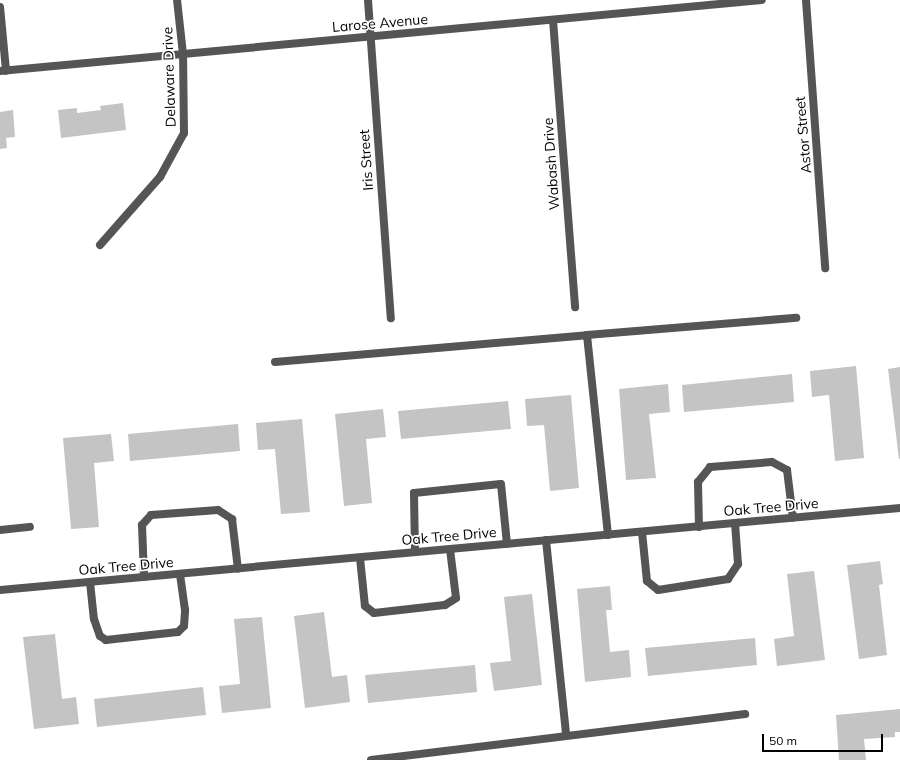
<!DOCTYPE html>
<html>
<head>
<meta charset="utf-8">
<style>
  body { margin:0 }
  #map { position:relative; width:900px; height:760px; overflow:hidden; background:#fff; font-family:Mulish,sans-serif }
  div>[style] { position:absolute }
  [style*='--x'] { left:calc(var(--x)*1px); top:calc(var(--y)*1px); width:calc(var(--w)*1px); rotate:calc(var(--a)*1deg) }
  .building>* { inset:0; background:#c4c4c4 }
  .lane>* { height:8px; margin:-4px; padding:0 4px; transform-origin:4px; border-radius:4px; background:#555 }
  .street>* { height:8px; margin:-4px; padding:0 4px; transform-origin:4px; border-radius:4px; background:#555 }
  span { translate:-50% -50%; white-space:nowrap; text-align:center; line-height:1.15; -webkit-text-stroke:3.5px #fff; paint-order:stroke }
  .street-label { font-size:14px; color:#000 }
  .scale { position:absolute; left:762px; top:734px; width:121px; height:18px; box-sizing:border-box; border:2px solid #000; border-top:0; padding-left:5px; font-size:12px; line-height:14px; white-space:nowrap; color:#000; -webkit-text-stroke:3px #fff; paint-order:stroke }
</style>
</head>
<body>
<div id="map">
  <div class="building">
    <i style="clip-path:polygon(123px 103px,126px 130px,61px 138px,58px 110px,77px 108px,77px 113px,101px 110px,100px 106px)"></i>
    <i style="clip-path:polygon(13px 110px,15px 137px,6px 138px,7px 148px,0 149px,0 112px)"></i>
    <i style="clip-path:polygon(856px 366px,864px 458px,835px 461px,829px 395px,812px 397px,810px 371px)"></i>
    <i style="clip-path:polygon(900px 367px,900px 459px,899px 459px,888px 369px)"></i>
    <i style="clip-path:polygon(792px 374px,794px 402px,684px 412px,682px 385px)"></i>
    <i style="clip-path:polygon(668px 384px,670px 412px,649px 414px,656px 478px,626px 480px,619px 389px)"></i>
    <i style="clip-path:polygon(571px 395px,579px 488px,550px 491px,544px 425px,527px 426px,525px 399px)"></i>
    <i style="clip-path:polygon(508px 401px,511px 429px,401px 439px,398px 411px)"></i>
    <i style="clip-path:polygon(383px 409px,386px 437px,366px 439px,372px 503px,344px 506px,335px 414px)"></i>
    <i style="clip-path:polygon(302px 419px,310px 512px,281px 514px,275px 449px,258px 450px,256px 423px)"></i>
    <i style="clip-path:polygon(238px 424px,240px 451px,130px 461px,128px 434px)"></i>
    <i style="clip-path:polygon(111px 434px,114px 461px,94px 463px,99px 527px,71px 529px,63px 438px)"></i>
    <i style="clip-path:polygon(880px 561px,883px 584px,879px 585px,887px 655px,859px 659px,847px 565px)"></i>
    <i style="clip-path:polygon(814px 571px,825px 660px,777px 666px,774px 639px,794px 636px,787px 574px)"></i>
    <i style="clip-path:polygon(610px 586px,612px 610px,606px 610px,610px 652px,629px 650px,631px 677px,585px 682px,577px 589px)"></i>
    <i style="clip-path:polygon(532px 594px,542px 685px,494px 691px,490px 663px,511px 661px,504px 597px)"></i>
    <i style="clip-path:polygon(324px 612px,332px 677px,347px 675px,350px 702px,305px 708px,294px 616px)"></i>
    <i style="clip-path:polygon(262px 617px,271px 708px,222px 713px,219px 686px,240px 684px,234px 619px)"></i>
    <i style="clip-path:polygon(55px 634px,62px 699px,76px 697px,79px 724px,34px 729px,23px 637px)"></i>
    <i style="clip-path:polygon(755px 638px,757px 665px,648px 676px,645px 648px)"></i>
    <i style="clip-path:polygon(475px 665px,477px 692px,368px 703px,365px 675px)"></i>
    <i style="clip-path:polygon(203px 687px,206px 715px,97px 727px,94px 699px)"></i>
    <i style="clip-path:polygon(900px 709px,900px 732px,895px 732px,895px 737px,864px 739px,866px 760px,839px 760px,836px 715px)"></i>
  </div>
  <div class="lane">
    <i style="--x:275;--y:362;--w:313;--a:-4.9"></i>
    <i style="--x:699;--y:527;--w:45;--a:-91.3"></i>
    <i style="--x:698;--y:482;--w:19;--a:-51"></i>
    <i style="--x:710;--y:467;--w:62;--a:-4.6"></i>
    <i style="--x:772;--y:462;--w:17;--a:28"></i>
    <i style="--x:787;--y:470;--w:48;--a:82.9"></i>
    <i style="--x:0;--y:530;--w:30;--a:-6"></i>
    <i style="--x:642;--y:532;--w:49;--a:84.2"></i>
    <i style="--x:647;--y:581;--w:14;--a:39"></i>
    <i style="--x:658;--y:590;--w:71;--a:-8.9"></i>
    <i style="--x:728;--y:579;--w:18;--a:-56"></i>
    <i style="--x:738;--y:564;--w:41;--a:-94.2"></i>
    <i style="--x:608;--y:535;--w:201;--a:-96"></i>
    <i style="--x:587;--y:335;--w:210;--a:-4.7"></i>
    <i style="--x:546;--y:540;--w:196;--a:84.1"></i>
    <i style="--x:415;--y:552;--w:59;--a:-91"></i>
    <i style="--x:414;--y:493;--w:87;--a:-5.9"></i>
    <i style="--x:501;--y:484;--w:60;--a:84.3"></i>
    <i style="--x:360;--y:558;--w:48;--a:84.1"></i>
    <i style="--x:365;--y:606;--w:11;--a:38"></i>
    <i style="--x:374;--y:613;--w:71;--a:-6.4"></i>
    <i style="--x:445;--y:605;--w:13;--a:-32"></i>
    <i style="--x:456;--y:598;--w:49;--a:-97"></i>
    <i style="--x:144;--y:577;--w:52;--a:-92.2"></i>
    <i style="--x:142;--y:525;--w:13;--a:-48"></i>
    <i style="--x:151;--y:515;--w:67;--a:-4.3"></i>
    <i style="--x:218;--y:510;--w:17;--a:33"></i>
    <i style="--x:232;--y:519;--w:50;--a:83.2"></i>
    <i style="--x:90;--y:582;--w:37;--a:84"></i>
    <i style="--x:94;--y:619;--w:18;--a:71"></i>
    <i style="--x:100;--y:636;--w:7;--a:34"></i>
    <i style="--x:106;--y:640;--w:72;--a:-6.3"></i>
    <i style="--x:178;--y:632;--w:8;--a:-45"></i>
    <i style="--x:184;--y:626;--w:16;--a:-86"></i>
    <i style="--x:185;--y:610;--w:36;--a:-98"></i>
    <i style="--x:371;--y:760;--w:377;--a:-7"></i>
  </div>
  <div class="street">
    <i style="--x:368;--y:0;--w:319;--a:85.9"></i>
    <i style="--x:806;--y:0;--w:269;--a:85.9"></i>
    <i style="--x:0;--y:7;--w:64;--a:84.6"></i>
    <i style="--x:553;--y:20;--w:288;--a:85.6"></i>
    <i style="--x:0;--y:71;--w:765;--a:-5.32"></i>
    <i style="--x:100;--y:245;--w:91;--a:-48.6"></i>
    <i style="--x:160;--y:177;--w:50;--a:-61.4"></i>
    <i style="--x:184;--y:133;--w:79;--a:-90.7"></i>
    <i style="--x:183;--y:54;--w:54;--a:-96.3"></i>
    <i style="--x:0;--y:590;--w:904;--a:-5.21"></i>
  </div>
  <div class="street-label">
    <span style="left:380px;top:23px;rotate:-5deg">Larose Avenue</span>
    <span style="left:169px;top:77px;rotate:-92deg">Delaware Drive</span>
    <span style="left:803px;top:135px;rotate:-95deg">Astor Street</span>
    <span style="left:366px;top:160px;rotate:-94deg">Iris Street</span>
    <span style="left:551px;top:164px;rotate:-94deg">Wabash Drive</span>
    <span style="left:771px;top:507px;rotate:-5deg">Oak Tree Drive</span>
    <span style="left:449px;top:536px;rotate:-5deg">Oak Tree Drive</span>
    <span style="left:126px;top:566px;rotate:-5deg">Oak Tree Drive</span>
  </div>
  <div class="scale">50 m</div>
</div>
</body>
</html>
